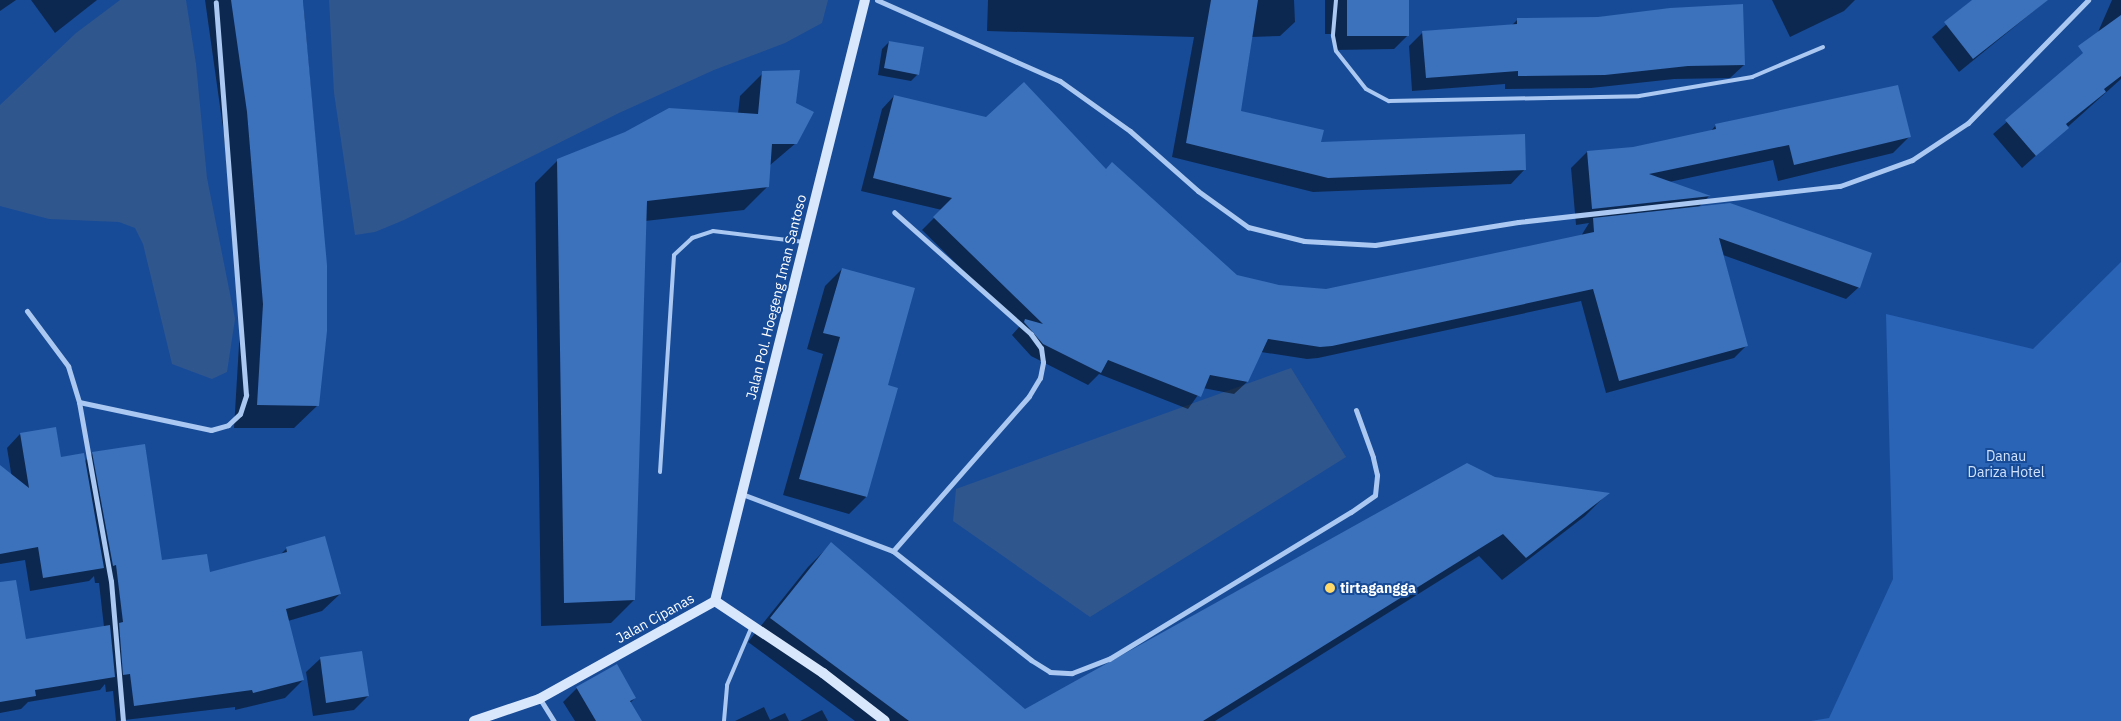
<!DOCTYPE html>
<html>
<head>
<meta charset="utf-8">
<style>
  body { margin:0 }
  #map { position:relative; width:2121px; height:721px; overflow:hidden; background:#174b97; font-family:"IBM Plex Sans",sans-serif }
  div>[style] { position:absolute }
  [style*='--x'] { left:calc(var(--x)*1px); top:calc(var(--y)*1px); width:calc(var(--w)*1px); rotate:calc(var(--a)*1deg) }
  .green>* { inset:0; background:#2a64b6 }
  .water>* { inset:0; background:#30568e }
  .shadow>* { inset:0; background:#0007 }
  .building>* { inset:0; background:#3c71bc }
  .lane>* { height:4px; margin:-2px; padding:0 2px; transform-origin:2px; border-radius:2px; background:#aac8f1 }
  .street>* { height:5px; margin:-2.5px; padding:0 2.5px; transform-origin:2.5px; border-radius:2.5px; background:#aac8f1 }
  .secondary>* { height:10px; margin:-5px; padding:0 5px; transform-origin:5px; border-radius:5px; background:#d8e7fc }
  .dots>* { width:14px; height:14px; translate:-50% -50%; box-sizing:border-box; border:2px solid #174b97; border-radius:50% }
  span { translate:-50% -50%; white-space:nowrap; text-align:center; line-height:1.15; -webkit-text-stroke:4px #174b97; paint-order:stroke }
  .street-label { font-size:14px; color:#fff }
  .park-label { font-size:14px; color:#d1e3fc }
  .poi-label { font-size:14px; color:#fff; font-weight:700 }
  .left { translate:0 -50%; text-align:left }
</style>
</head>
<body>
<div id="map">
  <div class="green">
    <i style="clip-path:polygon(2121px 262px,2121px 721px,1811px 721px,1829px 718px,1893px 579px,1886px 314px,2033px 349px)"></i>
  </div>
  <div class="water">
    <i style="clip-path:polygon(120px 0,186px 0,196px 64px,207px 178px,235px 319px,227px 372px,212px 379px,172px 364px,143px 244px,135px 228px,119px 222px,49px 219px,0 206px,0 105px,76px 33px)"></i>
    <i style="clip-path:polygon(329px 0,828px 0,822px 23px,785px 43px,714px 70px,619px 113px,404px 220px,375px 232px,355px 235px,334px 93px)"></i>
    <i style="clip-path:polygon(1291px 368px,1346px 457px,1090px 617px,953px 521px,956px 489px)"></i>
  </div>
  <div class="shadow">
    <i style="clip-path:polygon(0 0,16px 0,0 11px)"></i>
    <i style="clip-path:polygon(31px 0,97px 0,55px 33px)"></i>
    <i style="clip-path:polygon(205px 0,303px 0,326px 265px,318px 405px,294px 428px,234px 428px,240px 328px,224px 135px)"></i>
    <i style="clip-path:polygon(988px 0,1294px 0,1295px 22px,1280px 36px,1251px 37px,1240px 112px,1319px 144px,1525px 169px,1511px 184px,1313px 192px,1172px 157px,1194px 37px,987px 31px)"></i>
    <i style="clip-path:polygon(1325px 0,1408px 0,1408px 35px,1394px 49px,1334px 50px,1334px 34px,1325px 34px)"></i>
    <i style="clip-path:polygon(1772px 0,1855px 0,1844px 11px,1790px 37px)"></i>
    <i style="clip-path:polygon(1974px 0,2047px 0,1959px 72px,1932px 37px)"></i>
    <i style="clip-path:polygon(2112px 0,2121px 0,2121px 79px,2022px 168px,1993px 134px,2091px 48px)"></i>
    <i style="clip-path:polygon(1518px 19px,1744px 65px,1730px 78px,1674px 79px,1591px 88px,1505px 89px,1505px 84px,1412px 91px,1409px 46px,1423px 32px,1512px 25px)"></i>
    <i style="clip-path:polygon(889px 42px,918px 74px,911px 81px,878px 75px,882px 49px)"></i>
    <i style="clip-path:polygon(763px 73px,794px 103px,796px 143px,769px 166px,767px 187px,744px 210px,645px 221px,634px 600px,611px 623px,541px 626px,535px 183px,558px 160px,738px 114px,740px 96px)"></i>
    <i style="clip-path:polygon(894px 96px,1106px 170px,1236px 276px,1278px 286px,1326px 290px,1581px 236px,1589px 223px,1576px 225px,1571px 168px,1587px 152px,1633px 148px,1710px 132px,1716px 125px,1909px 137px,1893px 153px,1778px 181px,1773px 160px,1669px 182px,1709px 196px,1698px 208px,1859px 287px,1846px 299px,1723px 255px,1747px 345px,1734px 358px,1606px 393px,1581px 301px,1318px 358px,1307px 359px,1261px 352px,1247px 382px,1234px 394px,1203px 388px,1188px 409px,1099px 374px,1088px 385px,1031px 356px,1012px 335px,1020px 326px,922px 230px,942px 210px,861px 191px,882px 109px)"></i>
    <i style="clip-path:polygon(842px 269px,886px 386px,897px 389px,866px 497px,849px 514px,783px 495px,823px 354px,807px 349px,825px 286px)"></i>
    <i style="clip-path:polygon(20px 434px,60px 458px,84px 462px,93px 453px,161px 562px,209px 574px,279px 556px,287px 548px,340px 594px,322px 611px,288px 621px,303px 680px,285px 698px,235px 710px,235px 707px,116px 721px,113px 691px,106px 692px,105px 684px,100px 690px,28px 702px,21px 709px,0 713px,0 627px,25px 641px,104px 627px,99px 583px,95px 583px,94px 576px,89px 581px,30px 591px,25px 560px,0 564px,0 519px,18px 515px,7px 448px)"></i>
    <i style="clip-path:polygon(1495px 478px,1607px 494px,1585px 516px,1502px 580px,1479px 556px,1215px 721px,855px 721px,748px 642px,808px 567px,831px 544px,1024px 711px)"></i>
    <i style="clip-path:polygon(361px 652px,368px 696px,354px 710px,313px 716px,306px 672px,320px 659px)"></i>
    <i style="clip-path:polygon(577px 688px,635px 698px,630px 703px,640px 721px,575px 721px,563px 702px)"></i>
    <i style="clip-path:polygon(764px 707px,770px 720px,785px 713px,789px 721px,735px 721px)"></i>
    <i style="clip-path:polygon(822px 710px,828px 721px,800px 721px)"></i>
  </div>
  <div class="building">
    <i style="clip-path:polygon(231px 0,303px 0,327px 265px,327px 331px,319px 406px,257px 405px,263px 304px,247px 112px)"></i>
    <i style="clip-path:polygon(1211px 0,1258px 0,1241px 111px,1324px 130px,1321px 142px,1525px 134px,1526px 170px,1328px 178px,1186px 143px)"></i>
    <i style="clip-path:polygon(1347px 0,1409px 0,1409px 36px,1347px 36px)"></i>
    <i style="clip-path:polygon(1972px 0,2048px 0,1973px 59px,1944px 22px)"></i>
    <i style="clip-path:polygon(1743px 4px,1745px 65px,1688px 66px,1605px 75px,1518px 76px,1518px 71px,1426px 78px,1422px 31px,1517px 24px,1517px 18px,1598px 17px,1670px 8px)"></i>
    <i style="clip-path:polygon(2121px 15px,2121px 76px,2104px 89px,2106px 92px,2066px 124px,2069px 128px,2036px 156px,2005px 120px,2083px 53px,2078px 46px)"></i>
    <i style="clip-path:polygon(889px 41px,924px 47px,919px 75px,884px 68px)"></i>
    <i style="clip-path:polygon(800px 70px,796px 103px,814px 112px,797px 144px,772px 144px,769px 187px,647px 201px,635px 600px,564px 603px,557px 159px,625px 132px,669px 108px,758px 114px,762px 71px)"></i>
    <i style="clip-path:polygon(1024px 82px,1106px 169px,1112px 162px,1237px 275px,1279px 285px,1326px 289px,1594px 232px,1593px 218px,1730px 203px,1872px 253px,1860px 288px,1719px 238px,1748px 346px,1619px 381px,1593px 289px,1332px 346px,1320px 347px,1268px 339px,1248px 382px,1210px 375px,1201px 397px,1108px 360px,1101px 373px,1043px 344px,1024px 322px,1025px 319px,1043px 324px,933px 217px,952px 198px,873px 178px,894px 95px,986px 117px)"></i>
    <i style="clip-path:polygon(1898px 85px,1911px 137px,1794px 165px,1789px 145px,1649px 174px,1711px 196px,1592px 209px,1587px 151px,1633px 147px,1716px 129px,1715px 124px)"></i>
    <i style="clip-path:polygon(842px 268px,915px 288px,888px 385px,898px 388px,867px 497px,799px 479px,840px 337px,823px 333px)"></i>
    <i style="clip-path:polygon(56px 427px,61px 457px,84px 453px,104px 568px,43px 578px,38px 547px,0 554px,0 465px,29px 488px,20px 433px)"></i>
    <i style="clip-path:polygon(145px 444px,162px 560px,207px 554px,210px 572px,287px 552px,286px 547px,325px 536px,341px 594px,286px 609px,304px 680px,253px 693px,252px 690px,134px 706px,130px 674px,123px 675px,119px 623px,123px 622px,116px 565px,113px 566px,92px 452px)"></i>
    <i style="clip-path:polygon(1467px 463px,1495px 477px,1610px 493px,1526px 558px,1503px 534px,1203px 721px,909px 721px,770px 618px,831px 542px,1025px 709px)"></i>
    <i style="clip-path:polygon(16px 580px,26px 639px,110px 625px,115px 677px,35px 690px,36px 696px,0 702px,0 582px)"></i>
    <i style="clip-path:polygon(362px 651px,369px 696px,326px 703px,320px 657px)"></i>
    <i style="clip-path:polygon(617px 664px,636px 698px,630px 701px,642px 721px,596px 721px,576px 687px)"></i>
  </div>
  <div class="lane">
    <i style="--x:1336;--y:0;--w:36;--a:95"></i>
    <i style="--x:1333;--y:36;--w:15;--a:79"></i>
    <i style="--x:1336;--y:51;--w:48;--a:51.7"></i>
    <i style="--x:1366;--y:89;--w:26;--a:28"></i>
    <i style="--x:1389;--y:101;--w:250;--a:-1.1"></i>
    <i style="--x:1639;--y:96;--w:115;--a:-9.5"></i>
    <i style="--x:1752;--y:77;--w:77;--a:-22.9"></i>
    <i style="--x:660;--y:472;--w:217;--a:-86.3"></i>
    <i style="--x:674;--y:255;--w:25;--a:-43"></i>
    <i style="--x:692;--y:238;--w:22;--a:-18"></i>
    <i style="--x:713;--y:231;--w:92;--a:6.9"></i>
    <i style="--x:724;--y:721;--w:36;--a:-85"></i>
    <i style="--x:727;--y:685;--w:64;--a:-67"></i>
  </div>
  <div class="street">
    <i style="--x:877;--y:0;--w:200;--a:23.9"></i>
    <i style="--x:1060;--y:81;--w:86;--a:35.5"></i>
    <i style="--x:1130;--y:131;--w:91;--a:41.4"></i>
    <i style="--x:1198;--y:191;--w:62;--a:35.8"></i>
    <i style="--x:1248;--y:227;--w:58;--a:14"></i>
    <i style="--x:1304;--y:241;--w:71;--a:3.2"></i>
    <i style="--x:1375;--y:245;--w:145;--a:-9.1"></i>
    <i style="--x:1518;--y:222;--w:324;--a:-6.4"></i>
    <i style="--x:1840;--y:186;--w:77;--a:-19.9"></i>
    <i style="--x:1912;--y:160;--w:67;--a:-33.5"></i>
    <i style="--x:1968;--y:123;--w:172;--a:-45.7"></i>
    <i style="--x:27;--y:311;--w:69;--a:53.3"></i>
    <i style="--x:68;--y:366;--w:38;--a:73"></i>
    <i style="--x:79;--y:402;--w:182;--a:79.9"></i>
    <i style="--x:111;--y:581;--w:141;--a:85.1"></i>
    <i style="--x:79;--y:402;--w:135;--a:12"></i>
    <i style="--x:211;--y:430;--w:18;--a:-16"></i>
    <i style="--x:228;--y:425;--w:16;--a:-43"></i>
    <i style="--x:240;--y:414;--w:20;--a:-72"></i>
    <i style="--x:246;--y:395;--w:394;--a:-94.4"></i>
    <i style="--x:742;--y:494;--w:161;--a:20.7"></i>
    <i style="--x:893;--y:551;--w:176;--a:38.3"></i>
    <i style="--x:1031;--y:660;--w:22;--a:32"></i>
    <i style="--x:1050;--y:672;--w:22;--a:3"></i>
    <i style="--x:1072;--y:673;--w:40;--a:-21"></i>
    <i style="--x:1109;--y:659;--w:283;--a:-31.3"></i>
    <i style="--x:1351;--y:512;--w:29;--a:-35"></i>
    <i style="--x:1375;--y:495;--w:20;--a:-84"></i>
    <i style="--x:1377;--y:475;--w:18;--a:-103"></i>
    <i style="--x:1373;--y:457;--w:50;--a:-109.9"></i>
    <i style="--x:893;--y:551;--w:206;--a:-48.7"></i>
    <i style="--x:1029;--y:396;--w:21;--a:-59"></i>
    <i style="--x:1040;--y:378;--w:16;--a:-79"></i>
    <i style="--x:1043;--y:362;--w:14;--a:-98"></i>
    <i style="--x:1041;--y:348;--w:17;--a:-126"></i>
    <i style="--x:1031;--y:334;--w:183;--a:-138.3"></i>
    <i style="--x:540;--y:699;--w:26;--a:58"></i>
  </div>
  <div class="secondary">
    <i style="--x:715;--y:601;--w:619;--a:-75.99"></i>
    <i style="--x:715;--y:601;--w:130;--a:33.7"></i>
    <i style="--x:823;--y:673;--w:78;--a:37.7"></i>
    <i style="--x:474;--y:721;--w:69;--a:-18.7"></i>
    <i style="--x:539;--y:699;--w:201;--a:-29.1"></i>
  </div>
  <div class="dots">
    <i style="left:1330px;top:588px;background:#ffd96a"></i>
  </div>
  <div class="street-label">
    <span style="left:776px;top:297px;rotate:-76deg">Jalan Pol. Hoegeng Iman Santoso</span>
    <span style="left:655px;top:618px;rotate:-29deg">Jalan Cipanas</span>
  </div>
  <div class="park-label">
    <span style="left:2006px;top:464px">Danau<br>Dariza Hotel</span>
  </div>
  <div class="poi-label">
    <span class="left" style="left:1340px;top:588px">tirtagangga</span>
  </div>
</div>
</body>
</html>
